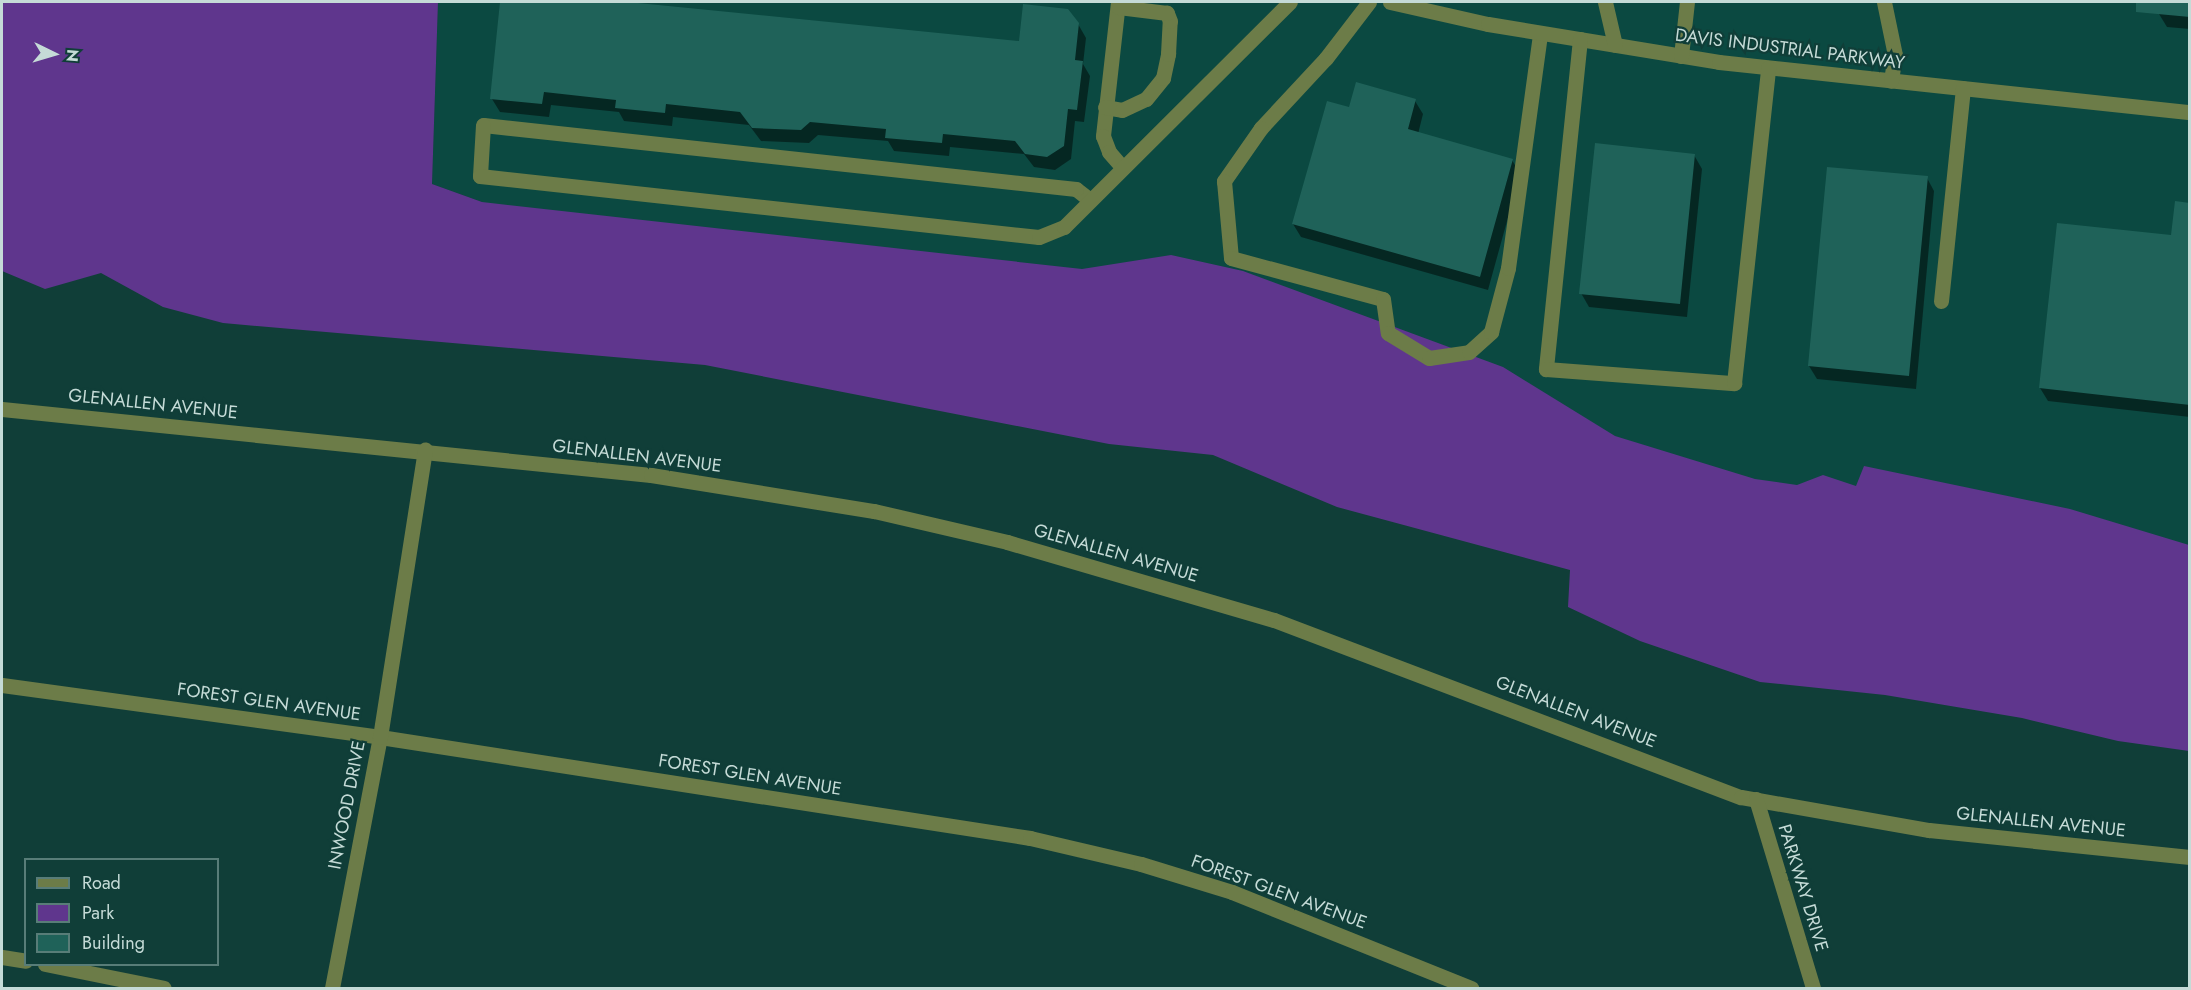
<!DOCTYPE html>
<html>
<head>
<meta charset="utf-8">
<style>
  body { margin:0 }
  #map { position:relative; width:2191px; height:990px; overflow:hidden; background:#103e38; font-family:Jost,sans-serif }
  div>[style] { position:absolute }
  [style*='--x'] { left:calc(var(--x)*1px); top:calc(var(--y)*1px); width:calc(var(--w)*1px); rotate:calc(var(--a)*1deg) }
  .built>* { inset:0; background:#0b4941 }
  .green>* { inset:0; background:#5f368d }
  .shadow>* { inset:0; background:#0007 }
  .building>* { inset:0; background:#1f6259 }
  .minor>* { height:15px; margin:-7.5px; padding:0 7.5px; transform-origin:7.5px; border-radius:7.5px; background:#6c7c48 }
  span { translate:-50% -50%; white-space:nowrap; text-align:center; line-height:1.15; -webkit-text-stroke:4.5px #103e38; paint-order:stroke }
  .street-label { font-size:18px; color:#c5dbd7 }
  .frame { position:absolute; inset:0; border:3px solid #c5dbd7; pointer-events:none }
  .legend { position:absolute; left:24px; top:858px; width:195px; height:108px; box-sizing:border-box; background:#103e38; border:2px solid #587d78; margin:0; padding:8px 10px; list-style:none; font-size:18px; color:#c5dbd7 }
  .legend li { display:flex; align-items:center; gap:12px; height:30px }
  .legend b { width:30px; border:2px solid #587d78 }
  .north { position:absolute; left:24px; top:24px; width:60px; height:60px; -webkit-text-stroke:4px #103e38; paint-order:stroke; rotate:95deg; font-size:16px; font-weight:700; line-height:24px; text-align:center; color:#c5dbd7 }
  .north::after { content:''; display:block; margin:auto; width:21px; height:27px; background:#c5dbd7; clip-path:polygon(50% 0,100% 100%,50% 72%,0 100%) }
</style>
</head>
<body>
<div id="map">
  <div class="built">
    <i style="clip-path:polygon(438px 2px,2189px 2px,2189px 602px,482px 202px,432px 184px)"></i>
  </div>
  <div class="green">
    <i style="clip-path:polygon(2px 2px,438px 2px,432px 184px,482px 202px,1082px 269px,1171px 255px,1243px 271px,1503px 367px,1615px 436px,1755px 479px,1797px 485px,1823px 475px,1856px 486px,1864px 466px,2070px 509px,2189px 545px,2189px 751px,2118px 741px,2022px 718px,1885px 695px,1760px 682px,1640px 641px,1568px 607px,1570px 570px,1337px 507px,1213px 455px,1109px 444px,705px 365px,223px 323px,163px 307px,101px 273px,45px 289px,2px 271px)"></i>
  </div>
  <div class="shadow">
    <i style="clip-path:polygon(502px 2px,613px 2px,1021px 43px,1078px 24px,1086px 38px,1083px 64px,1090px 76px,1084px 122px,1075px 121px,1071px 159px,1055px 170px,1034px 167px,1024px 154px,950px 147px,949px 156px,894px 151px,888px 141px,818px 135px,809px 143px,761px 141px,749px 125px,673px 117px,672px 126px,624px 121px,619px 112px,551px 105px,549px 117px,500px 112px,492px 99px)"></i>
    <i style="clip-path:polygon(2160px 2px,2190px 2px,2190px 29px,2167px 27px,2159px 14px)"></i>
    <i style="clip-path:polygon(1415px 101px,1423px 114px,1418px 134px,1512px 160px,1520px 174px,1488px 290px,1301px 237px,1293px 224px,1350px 109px)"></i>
    <i style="clip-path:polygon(1694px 155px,1702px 169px,1687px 317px,1589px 307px,1581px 293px)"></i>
    <i style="clip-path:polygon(1927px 178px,1934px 191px,1916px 389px,1817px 379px,1809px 366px)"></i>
    <i style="clip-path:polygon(2190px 204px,2190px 417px,2048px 401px,2040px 388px,2172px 237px)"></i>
  </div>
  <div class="building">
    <i style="clip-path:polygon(500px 2px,628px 2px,1019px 41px,1023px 4px,1068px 9px,1079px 23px,1075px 60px,1083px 61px,1077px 110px,1068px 109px,1064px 146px,1047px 157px,1025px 154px,1015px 141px,943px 134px,942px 143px,885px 138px,886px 129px,810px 122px,801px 130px,752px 128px,740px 112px,666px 104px,665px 113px,615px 108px,616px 100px,544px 92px,542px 104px,490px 99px)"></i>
    <i style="clip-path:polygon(2136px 2px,2190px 2px,2190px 17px,2136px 12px)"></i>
    <i style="clip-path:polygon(1356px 82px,1416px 99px,1408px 129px,1513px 159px,1480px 277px,1292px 224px,1327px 101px,1349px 107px)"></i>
    <i style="clip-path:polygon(1595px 143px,1695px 154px,1680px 304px,1579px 294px)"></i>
    <i style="clip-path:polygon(1827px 167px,1928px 176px,1909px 376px,1808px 366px)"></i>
    <i style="clip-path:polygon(2175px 201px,2190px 203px,2190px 405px,2039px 388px,2057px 223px,2171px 235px)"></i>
  </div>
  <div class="minor">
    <i style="--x:1118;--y:2;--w:135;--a:96.4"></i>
    <i style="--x:1103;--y:136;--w:17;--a:69"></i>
    <i style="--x:1109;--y:152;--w:21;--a:49"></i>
    <i style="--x:1369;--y:2;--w:71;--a:127.5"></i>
    <i style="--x:1326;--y:58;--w:96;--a:132.9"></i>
    <i style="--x:1261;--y:128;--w:65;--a:124.9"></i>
    <i style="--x:1224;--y:181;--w:77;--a:84.8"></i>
    <i style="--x:1231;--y:258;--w:157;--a:15.1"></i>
    <i style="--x:1383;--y:299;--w:34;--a:82"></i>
    <i style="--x:1388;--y:333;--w:48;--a:31.4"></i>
    <i style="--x:1429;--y:358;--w:40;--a:-8.5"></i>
    <i style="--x:1469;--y:352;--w:30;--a:-42"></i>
    <i style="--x:1491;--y:332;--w:66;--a:-75.1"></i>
    <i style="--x:1508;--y:268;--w:237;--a:-82.2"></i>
    <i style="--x:1390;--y:2;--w:100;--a:12.7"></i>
    <i style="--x:1488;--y:24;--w:234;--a:9.3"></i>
    <i style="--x:1719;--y:62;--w:474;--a:6.1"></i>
    <i style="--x:1605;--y:2;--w:44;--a:76.9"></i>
    <i style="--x:1884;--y:2;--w:54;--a:78.3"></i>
    <i style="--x:1895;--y:55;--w:26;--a:99"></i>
    <i style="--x:1580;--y:39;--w:332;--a:95.9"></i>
    <i style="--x:1546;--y:369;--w:189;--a:4.3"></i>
    <i style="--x:1734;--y:383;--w:317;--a:-83.8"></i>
    <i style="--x:1681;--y:56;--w:54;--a:-83.7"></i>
    <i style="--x:1105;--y:107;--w:17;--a:10"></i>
    <i style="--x:1122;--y:110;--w:26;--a:-25"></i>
    <i style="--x:1146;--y:99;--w:27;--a:-51"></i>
    <i style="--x:1163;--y:78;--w:25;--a:-78"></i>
    <i style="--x:1168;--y:54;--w:33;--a:-87"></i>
    <i style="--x:1170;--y:21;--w:9;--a:-111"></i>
    <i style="--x:1167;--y:13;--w:49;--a:-173"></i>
    <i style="--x:1090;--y:200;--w:18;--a:-142"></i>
    <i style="--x:1076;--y:189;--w:596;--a:-173.84"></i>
    <i style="--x:483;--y:125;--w:51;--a:93.4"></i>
    <i style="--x:480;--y:176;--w:562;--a:6.23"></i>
    <i style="--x:1039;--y:237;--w:27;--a:-22"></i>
    <i style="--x:1064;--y:227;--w:319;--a:-44.9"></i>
    <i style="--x:1941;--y:301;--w:214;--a:-84.1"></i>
    <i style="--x:2;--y:409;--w:652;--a:5.81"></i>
    <i style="--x:651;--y:475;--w:226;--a:9.2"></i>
    <i style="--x:874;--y:511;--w:137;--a:13.1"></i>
    <i style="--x:1007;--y:542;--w:278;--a:16.3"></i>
    <i style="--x:1274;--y:620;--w:499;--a:20.8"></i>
    <i style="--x:1741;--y:797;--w:191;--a:10"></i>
    <i style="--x:1929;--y:830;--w:262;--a:5.9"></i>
    <i style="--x:2;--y:685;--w:382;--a:7.8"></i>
    <i style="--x:380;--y:737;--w:658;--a:8.83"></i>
    <i style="--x:1030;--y:838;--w:114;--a:13.2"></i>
    <i style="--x:1141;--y:864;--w:95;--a:17.1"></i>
    <i style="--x:1232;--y:892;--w:258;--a:21.9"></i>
    <i style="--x:1756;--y:799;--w:197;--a:73.2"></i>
    <i style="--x:2;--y:957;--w:24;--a:9"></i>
    <i style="--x:45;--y:964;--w:121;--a:11.4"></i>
    <i style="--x:332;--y:988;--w:256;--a:-79.2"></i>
    <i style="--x:380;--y:737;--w:291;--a:-81.1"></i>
  </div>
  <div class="street-label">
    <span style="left:1790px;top:49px;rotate:7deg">DAVIS INDUSTRIAL PARKWAY</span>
    <span style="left:153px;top:404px;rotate:6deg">GLENALLEN AVENUE</span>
    <span style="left:637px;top:456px;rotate:7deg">GLENALLEN AVENUE</span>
    <span style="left:1116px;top:553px;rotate:16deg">GLENALLEN AVENUE</span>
    <span style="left:269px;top:702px;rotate:8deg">FOREST GLEN AVENUE</span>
    <span style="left:1576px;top:712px;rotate:21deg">GLENALLEN AVENUE</span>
    <span style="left:750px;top:775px;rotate:9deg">FOREST GLEN AVENUE</span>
    <span style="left:347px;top:805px;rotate:-79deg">INWOOD DRIVE</span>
    <span style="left:2041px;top:822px;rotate:6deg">GLENALLEN AVENUE</span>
    <span style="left:1803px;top:888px;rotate:73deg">PARKWAY DRIVE</span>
    <span style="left:1279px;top:892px;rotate:20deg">FOREST GLEN AVENUE</span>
  </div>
  <div class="frame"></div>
  <ul class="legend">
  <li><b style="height:8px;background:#6c7c48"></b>Road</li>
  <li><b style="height:16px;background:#5f368d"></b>Park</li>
  <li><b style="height:16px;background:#1f6259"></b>Building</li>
  </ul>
  <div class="north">N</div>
</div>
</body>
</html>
